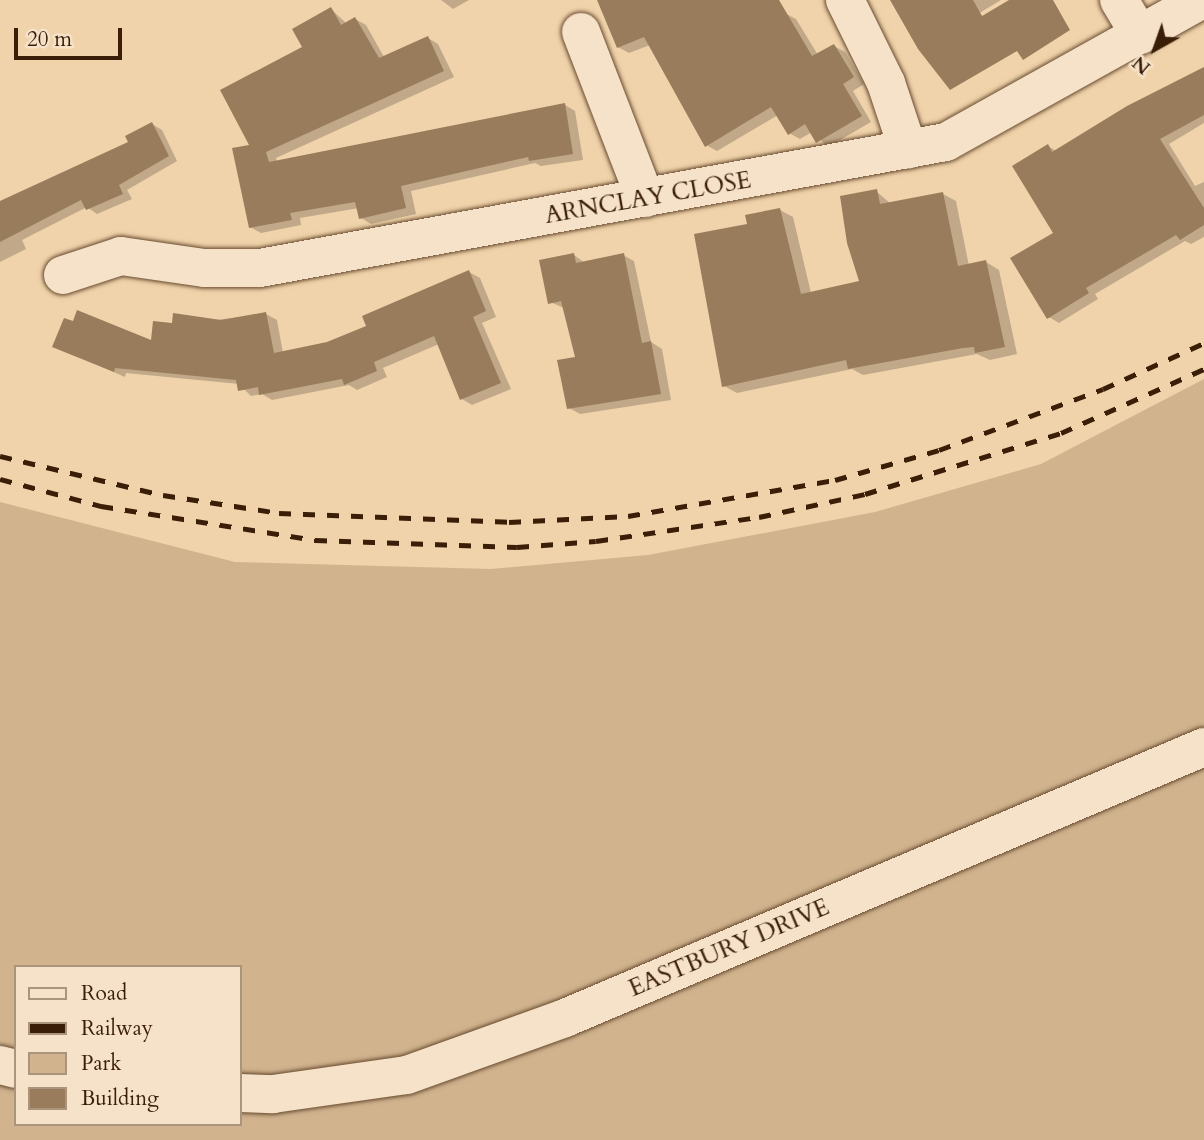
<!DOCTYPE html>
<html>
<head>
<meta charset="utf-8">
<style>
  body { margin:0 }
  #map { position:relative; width:1204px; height:1140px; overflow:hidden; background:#f0d3aa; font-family:Cardo,serif }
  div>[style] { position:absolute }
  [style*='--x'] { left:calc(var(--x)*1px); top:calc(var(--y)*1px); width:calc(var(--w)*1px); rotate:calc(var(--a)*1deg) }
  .green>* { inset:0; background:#d1b48e }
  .shadow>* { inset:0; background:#0003 }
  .building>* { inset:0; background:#997c5c }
  .roads { filter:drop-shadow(0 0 2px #684b30) drop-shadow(0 0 2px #684b30) }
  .minor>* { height:38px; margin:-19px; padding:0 19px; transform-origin:19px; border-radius:19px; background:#f5e2c8 }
  .tertiary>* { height:38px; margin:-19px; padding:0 19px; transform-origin:19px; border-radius:19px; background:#f5e2c8 }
  .rail>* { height:5px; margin-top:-2.5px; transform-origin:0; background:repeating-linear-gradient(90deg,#3a1e07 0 12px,transparent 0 24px) }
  span { translate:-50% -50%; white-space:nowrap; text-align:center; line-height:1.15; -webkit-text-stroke:5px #f5e2c8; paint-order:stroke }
  .street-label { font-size:24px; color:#3a1e07 }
  .legend { position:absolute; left:14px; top:965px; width:228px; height:161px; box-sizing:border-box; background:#f5e2c8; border:2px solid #aa947b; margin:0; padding:9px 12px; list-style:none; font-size:21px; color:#3a1e07 }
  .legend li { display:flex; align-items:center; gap:14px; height:35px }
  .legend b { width:35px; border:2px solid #aa947b }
  .north { position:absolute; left:1120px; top:14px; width:70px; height:70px; -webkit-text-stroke:5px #f5e2c8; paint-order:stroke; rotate:220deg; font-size:19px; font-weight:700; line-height:28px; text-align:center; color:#3a1e07 }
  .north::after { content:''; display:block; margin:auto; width:24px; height:32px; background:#3a1e07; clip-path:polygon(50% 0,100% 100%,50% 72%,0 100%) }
  .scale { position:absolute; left:14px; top:28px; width:108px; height:32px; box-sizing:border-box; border:4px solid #3a1e07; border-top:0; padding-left:9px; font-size:21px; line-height:24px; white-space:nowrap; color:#3a1e07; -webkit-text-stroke:5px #f5e2c8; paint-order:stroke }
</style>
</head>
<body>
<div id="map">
  <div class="green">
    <i style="clip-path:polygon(evenodd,1204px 379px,1204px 1140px,0 1140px,0 502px,235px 562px,491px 569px,648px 555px,875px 512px,1041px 464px,1204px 379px,16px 967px,240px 967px,240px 1124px,16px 1124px,16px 967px)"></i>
  </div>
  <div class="shadow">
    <i style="clip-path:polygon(441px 0,469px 0,453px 9px)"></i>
    <i style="clip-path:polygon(599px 0,759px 0,796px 19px,818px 55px,834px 46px,845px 52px,864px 84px,853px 91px,871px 122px,828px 147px,812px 132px,800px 139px,789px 133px,778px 115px,717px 151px,706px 145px,650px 45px,629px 53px,618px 47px)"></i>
    <i style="clip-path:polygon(892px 0,1001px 0,925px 46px)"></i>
    <i style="clip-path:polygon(331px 9px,347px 24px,355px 19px,366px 25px,384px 57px,428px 38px,438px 44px,454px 77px,276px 158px,277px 162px,565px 105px,575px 111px,583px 160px,541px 166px,535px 163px,411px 191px,416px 214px,371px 224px,361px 218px,359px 208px,300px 218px,301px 225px,261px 233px,250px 227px,251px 146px)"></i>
    <i style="clip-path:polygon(1204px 68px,1204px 123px,1169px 144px,1195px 186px,1204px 182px,1204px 237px,1191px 244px,1185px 241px,1095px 294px,1098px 299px,1059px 323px,1049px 317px,1055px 234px,1048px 146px,1056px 151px)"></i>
    <i style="clip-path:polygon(152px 124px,162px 130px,177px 161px,127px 190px,132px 199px,97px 214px,87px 207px,22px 240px,26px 249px,0 262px,0 204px,131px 142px)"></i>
    <i style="clip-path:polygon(876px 191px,891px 204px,943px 194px,956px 201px,969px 266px,986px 262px,999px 270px,1017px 354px,990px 360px,977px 354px,863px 375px,852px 369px,737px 393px,724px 386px,749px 225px,780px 210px,793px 217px,811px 293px,861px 283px)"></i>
    <i style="clip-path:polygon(574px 255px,585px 263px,623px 255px,634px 261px,651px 342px,662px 349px,671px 400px,580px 414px,569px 408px,577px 358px,564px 308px,550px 302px)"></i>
    <i style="clip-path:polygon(469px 272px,480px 278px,496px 317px,482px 323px,511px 389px,472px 405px,462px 399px,439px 344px,383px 368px,387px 377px,357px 390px,349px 385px,272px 400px,262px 394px,251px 396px,239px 384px,126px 373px,125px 377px,54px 346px,152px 343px,173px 325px,266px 314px,277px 320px,283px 353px,328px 344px,368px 327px)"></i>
  </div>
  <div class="building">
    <i style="clip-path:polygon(597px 0,779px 0,812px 56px,834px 44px,854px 77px,843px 84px,862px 116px,816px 143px,805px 124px,788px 135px,771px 107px,705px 147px,644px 37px,617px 48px)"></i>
    <i style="clip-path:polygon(890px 0,973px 0,982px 16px,1009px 0,1053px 0,1070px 30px,1023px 60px,1017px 51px,950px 90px,918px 49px)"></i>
    <i style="clip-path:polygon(331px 7px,341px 25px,355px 17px,379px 58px,428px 36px,444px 71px,266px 152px,269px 162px,565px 103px,573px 154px,529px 161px,528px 157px,401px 186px,406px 208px,359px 219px,355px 202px,290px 213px,292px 220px,249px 228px,232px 148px,249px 145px,220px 90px,302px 47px,292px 29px)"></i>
    <i style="clip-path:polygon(1204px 67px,1204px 115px,1160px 139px,1204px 208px,1204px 225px,1180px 240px,1176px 235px,1086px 288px,1089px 293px,1047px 319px,1010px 258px,1053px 233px,1012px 166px,1048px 144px,1052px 152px,1127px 106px)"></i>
    <i style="clip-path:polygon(152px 122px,169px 156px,119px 185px,123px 194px,86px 210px,81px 200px,0 242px,0 201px,128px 142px,125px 136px)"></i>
    <i style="clip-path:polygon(877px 189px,880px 204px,943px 192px,958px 266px,986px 260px,1005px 347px,975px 353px,974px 347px,963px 348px,848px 369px,846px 360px,722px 387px,694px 234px,747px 224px,745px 215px,780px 208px,801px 294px,859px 281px,847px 243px,840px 196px)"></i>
    <i style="clip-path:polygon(574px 253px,576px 263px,624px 253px,642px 343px,651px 341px,661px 394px,567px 409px,557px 360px,575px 357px,561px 301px,548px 304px,539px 260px)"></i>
    <i style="clip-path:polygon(469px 270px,486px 311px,473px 317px,501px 383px,460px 400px,434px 336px,374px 362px,377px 371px,344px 385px,342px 379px,259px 395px,258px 387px,238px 391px,236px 380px,115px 368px,114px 372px,52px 347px,64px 318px,73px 321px,77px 310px,151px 340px,153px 321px,172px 323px,173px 313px,221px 320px,266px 312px,274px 353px,327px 342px,366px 326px,362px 316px)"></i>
  </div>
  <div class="roads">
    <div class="minor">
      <i style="--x:845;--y:0;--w:93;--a:63.7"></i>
      <i style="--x:886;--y:83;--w:70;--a:71.6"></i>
      <i style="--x:1119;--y:0;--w:41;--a:59"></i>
      <i style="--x:581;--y:32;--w:178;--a:68.9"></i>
      <i style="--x:63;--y:275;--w:61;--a:-18.1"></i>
      <i style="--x:121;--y:256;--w:84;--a:8.2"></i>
      <i style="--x:204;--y:268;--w:56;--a:0"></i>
      <i style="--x:260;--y:268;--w:697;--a:-10.41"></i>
      <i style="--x:946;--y:142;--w:292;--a:-29.1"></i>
    </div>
    <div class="tertiary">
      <i style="--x:0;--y:1065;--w:16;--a:14"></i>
      <i style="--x:240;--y:1093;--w:33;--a:2"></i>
      <i style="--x:273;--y:1094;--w:135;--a:-8.1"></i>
      <i style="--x:407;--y:1075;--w:168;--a:-19.8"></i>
      <i style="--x:565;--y:1018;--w:694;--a:-22.98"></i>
    </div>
  </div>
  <div class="rail">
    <i style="--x:0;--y:456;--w:168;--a:13.5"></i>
    <i style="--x:163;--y:495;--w:117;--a:8.8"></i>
    <i style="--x:279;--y:513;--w:230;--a:2.2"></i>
    <i style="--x:509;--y:522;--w:119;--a:-2.9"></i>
    <i style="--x:628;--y:516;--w:210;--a:-9.9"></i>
    <i style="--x:835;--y:480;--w:108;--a:-16.1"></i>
    <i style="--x:939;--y:450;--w:175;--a:-20.4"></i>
    <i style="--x:1103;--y:389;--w:111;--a:-24.5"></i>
    <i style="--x:0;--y:479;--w:105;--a:15"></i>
    <i style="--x:101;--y:506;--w:217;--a:9"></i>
    <i style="--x:315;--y:540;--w:202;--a:2"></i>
    <i style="--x:517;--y:547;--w:79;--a:-4.3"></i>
    <i style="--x:596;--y:541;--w:165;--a:-8.4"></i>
    <i style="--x:759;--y:517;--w:108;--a:-12.2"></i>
    <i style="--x:865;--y:494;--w:205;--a:-17.3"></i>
    <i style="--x:1061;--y:433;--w:157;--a:-24.1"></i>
  </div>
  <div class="street-label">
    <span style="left:648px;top:198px;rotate:-10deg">ARNCLAY CLOSE</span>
    <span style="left:729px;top:948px;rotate:-23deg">EASTBURY DRIVE</span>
  </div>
  <ul class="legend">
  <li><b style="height:9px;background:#f5e2c8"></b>Road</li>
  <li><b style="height:9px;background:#3a1e07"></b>Railway</li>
  <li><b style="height:19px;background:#d1b48e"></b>Park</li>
  <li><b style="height:19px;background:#997c5c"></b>Building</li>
  </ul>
  <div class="north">N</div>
  <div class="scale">20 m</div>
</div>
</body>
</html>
